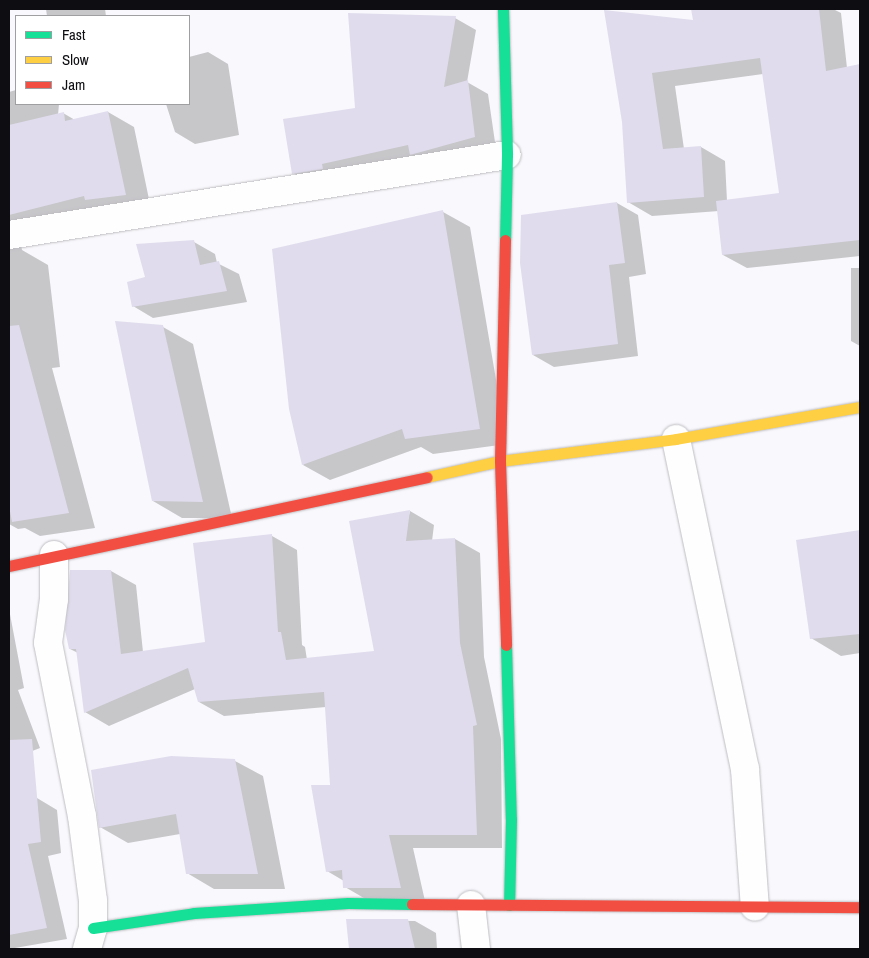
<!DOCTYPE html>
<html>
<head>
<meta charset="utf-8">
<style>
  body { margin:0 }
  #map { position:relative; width:869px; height:958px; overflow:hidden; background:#f9f8fc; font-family:"Archivo Narrow",sans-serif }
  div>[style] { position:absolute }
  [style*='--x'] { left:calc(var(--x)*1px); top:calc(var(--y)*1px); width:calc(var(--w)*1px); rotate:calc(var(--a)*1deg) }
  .shadow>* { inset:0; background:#0003 }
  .building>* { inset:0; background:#e0dced }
  .roads { filter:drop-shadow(0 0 1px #bebdc1) drop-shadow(0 0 1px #bebdc1) }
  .street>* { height:28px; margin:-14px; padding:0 14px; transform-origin:14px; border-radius:14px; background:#fefeff }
  .fast>* { height:11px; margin:-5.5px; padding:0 5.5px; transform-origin:5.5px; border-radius:5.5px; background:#16e098 }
  .slow>* { height:11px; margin:-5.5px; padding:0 5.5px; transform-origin:5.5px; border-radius:5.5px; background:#ffcf43 }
  .jam>* { height:11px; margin:-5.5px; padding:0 5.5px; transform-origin:5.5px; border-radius:5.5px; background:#f24e42 }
  span { translate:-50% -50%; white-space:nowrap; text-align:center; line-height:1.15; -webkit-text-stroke:4px #fff; paint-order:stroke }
  .frame { position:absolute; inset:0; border:10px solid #0e0d12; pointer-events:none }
  .legend { position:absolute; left:15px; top:15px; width:175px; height:90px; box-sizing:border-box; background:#fff; border:1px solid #9f9ea0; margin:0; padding:6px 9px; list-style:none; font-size:15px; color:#0e0d12 }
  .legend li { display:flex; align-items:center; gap:10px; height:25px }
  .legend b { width:25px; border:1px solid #9f9ea0 }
</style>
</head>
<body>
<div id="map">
  <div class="shadow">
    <i style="clip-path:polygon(46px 9px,105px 9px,106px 16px,47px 16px)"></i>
    <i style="clip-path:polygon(evenodd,693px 9px,833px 9px,841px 13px,847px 68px,860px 66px,860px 256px,747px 268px,723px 255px,719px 211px,652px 216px,628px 202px,623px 122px,605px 11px,694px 21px,693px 9px,763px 74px,780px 194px,727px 201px,725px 161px,701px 147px,684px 149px,675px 86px,763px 74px)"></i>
    <i style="clip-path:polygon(455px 18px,476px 30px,467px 82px,488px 94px,496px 149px,314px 185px,293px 173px)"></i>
    <i style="clip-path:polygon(208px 52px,228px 64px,239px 135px,195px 144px,175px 132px,166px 104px,189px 104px,189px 57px)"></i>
    <i style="clip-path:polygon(16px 90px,16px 104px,59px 104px,58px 115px,63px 113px,75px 120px,108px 112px,134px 127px,151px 209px,21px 244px,22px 250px,48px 265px,60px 367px,52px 368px,95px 528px,40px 536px,25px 528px,18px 529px,9px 524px,9px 92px)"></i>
    <i style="clip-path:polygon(617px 203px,638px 215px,646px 274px,629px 277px,638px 356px,554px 367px,533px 355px)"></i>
    <i style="clip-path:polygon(443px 212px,470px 227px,507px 444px,433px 454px,421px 447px,330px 480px,303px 465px)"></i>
    <i style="clip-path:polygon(194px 242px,215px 254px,217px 263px,239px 274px,247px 302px,153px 318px,133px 306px,147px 278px)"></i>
    <i style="clip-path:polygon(851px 268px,860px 268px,860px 346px,851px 341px)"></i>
    <i style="clip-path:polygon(163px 327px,193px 344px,232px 518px,182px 518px,153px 501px)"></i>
    <i style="clip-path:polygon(410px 511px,434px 525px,432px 541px,455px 539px,480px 553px,484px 657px,501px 739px,502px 848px,413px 848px,425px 901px,369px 901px,345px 887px,344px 881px,327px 871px,332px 787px,326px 707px,224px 716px,199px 702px,195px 689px,109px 726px,85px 712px,78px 653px,70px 649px,111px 571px,136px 585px,143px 652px,206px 643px,194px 544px,272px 536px,297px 550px,302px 645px,305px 647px,307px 660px,376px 652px)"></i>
    <i style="clip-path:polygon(860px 531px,860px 653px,841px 656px,811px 638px,798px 541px)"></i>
    <i style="clip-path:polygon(9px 609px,24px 688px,18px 690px,40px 748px,9px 760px)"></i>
    <i style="clip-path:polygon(235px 761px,263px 776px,285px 889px,214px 889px,187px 873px,180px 834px,128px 843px,100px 827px)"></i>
    <i style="clip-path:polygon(37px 798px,57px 810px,61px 853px,48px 856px,67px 939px,9px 949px,9px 800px)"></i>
    <i style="clip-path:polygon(348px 920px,415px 921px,436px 933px,437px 949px,351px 949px)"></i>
  </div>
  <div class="building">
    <i style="clip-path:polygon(691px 9px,819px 9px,826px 71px,860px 64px,860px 240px,722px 255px,716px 201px,779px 193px,760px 58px,652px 73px,663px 149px,701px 146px,704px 197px,627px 203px,622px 122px,604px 10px,693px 20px)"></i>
    <i style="clip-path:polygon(348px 13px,456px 16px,444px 87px,468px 80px,475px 137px,410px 155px,408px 145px,322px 164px,323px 169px,292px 174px,283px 119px,355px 108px)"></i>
    <i style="clip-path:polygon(108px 111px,126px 195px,85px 200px,84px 196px,9px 215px,9px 125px,64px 112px,65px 121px)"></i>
    <i style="clip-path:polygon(617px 202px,625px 263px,609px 265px,618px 344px,532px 355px,520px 263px,521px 215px)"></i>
    <i style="clip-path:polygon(443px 210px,480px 429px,405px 439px,402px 429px,302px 465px,289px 409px,272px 249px)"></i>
    <i style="clip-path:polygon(194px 240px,200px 265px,219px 261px,227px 291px,132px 307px,127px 282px,145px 277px,136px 244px)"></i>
    <i style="clip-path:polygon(115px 321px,163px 325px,203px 502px,152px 501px)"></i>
    <i style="clip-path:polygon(19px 325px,69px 513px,12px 522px,9px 506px,9px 326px)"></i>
    <i style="clip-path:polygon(410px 510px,406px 541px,455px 538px,460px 643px,477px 725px,473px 726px,477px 835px,389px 835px,401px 888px,343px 888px,342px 870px,326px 872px,311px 785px,330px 785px,324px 692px,198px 702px,188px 668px,84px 713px,76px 649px,69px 649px,65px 630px,70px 570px,111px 570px,121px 654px,205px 642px,193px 543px,272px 534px,278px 632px,281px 632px,286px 660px,374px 651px,349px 521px)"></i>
    <i style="clip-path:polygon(860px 530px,860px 634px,810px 639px,796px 540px)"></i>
    <i style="clip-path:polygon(32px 739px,41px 842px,28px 844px,47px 928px,9px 935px,9px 740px)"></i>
    <i style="clip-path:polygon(171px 756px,235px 759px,258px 874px,186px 874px,176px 814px,99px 828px,91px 770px)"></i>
    <i style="clip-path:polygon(346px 919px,408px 919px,415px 949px,349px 949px)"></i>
  </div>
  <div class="roads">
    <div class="street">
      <i style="--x:9;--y:235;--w:504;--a:-9.13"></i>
      <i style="--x:676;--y:439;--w:337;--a:78.2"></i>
      <i style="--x:745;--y:769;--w:138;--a:85.9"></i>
      <i style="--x:54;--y:555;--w:44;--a:90"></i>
      <i style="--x:54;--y:599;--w:44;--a:97.8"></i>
      <i style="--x:48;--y:643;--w:176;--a:78.9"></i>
      <i style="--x:82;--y:816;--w:86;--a:82.6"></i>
      <i style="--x:93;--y:901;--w:27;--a:90"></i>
      <i style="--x:93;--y:928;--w:22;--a:106"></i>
      <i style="--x:471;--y:905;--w:44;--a:83.5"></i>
    </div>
    <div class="fast">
      <i style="--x:503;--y:9;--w:146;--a:88.4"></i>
      <i style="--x:507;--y:155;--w:85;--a:91.3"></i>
      <i style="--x:506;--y:645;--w:174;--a:88.4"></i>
      <i style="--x:511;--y:819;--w:86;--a:91.3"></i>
      <i style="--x:93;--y:928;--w:102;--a:-8.4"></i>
      <i style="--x:194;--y:913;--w:154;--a:-3.7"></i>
      <i style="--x:348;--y:903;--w:64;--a:0.9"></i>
    </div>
    <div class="slow">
      <i style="--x:427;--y:477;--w:75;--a:-12.4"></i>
      <i style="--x:500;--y:461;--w:177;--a:-7.1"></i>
      <i style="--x:676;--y:439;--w:187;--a:-9.9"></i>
    </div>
    <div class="jam">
      <i style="--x:505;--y:240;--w:221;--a:91.3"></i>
      <i style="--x:500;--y:461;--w:184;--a:88.1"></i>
      <i style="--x:9;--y:566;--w:427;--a:-12"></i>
      <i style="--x:412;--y:904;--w:448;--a:0.4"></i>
    </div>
  </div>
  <div class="frame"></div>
  <ul class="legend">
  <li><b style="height:6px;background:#16e098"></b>Fast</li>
  <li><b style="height:6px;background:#ffcf43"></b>Slow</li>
  <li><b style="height:6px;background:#f24e42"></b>Jam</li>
  </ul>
</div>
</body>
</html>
